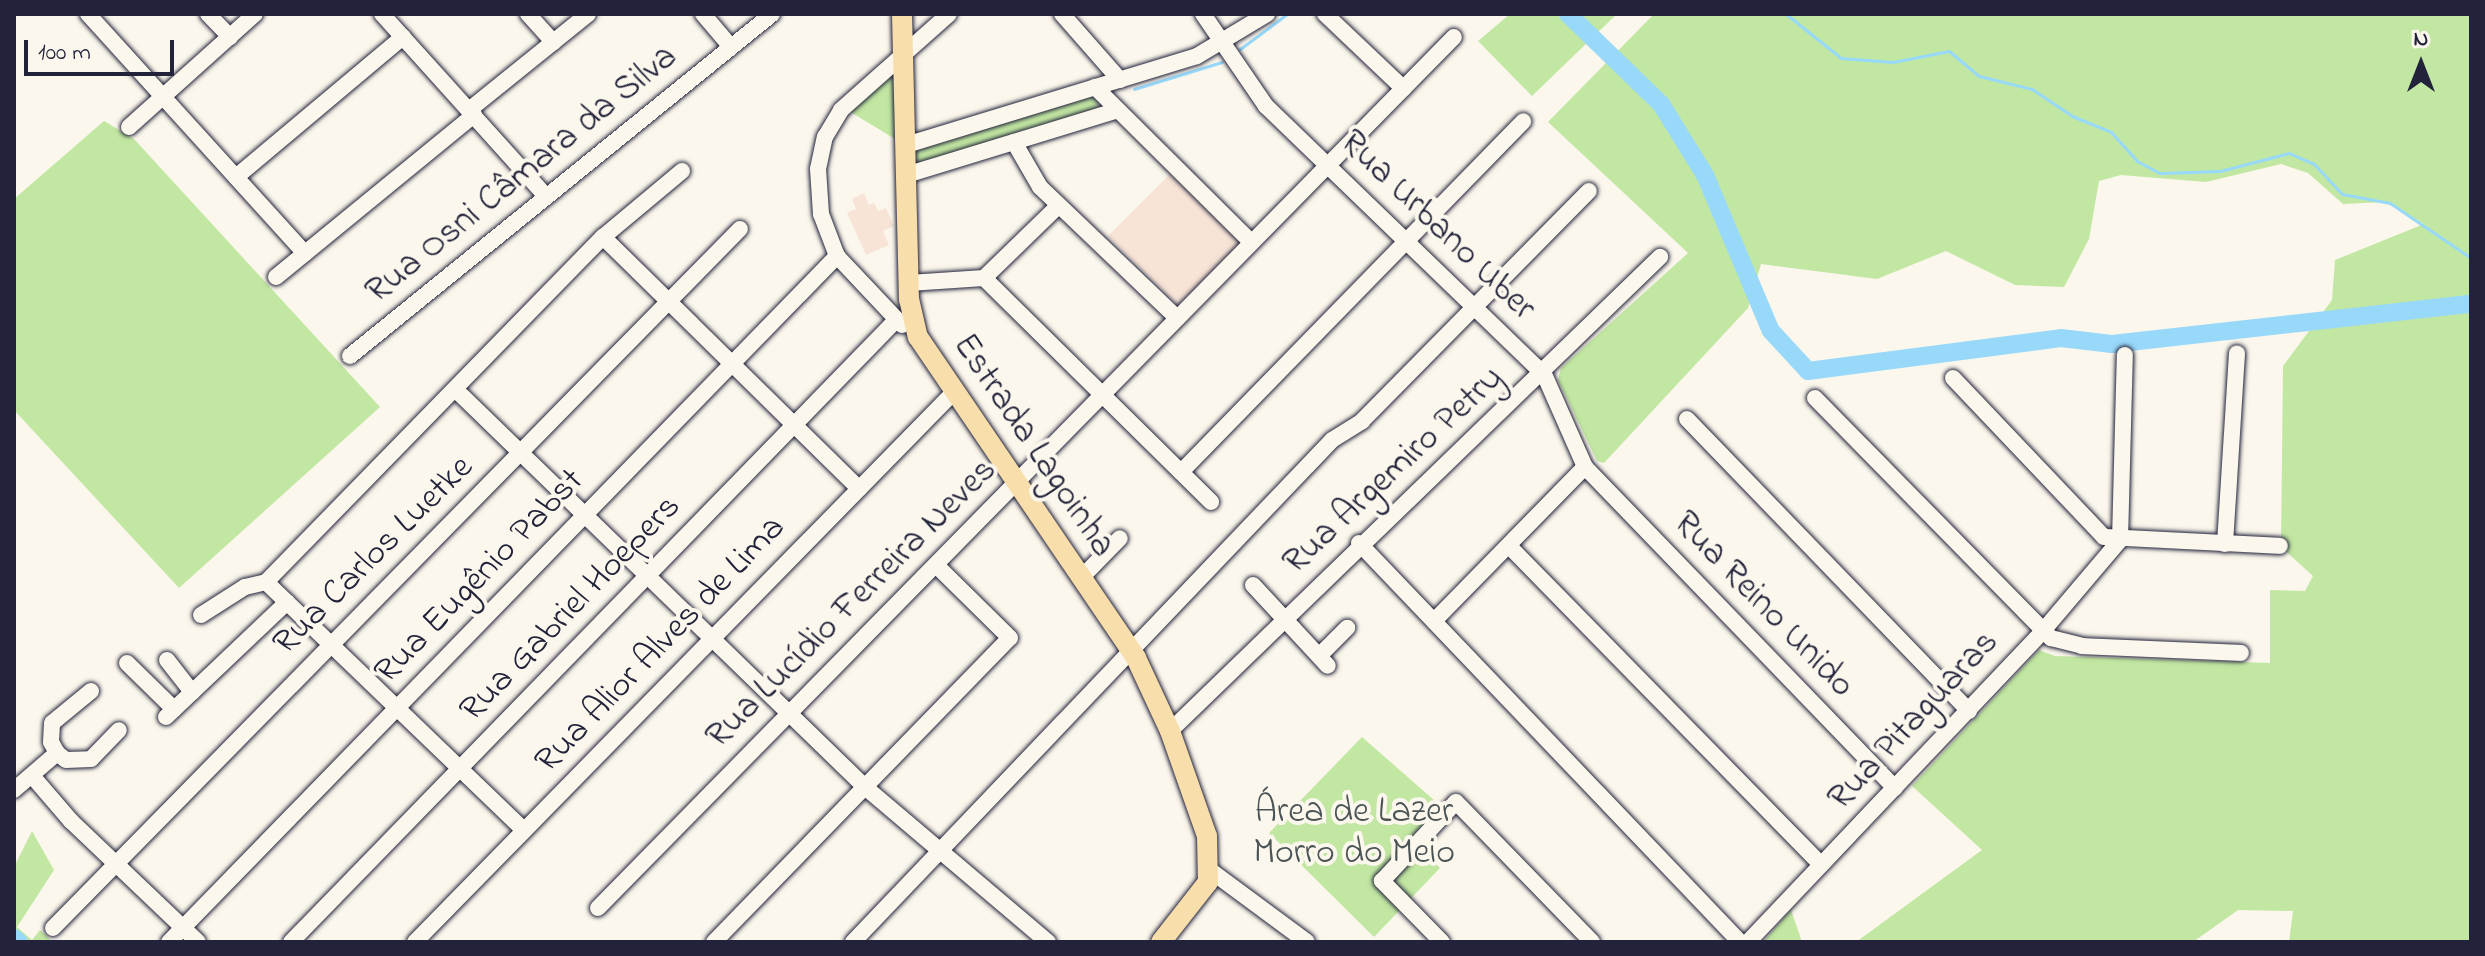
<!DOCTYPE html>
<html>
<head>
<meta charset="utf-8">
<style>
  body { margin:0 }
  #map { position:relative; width:2485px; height:956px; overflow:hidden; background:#fbf7ec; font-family:"Indie Flower",sans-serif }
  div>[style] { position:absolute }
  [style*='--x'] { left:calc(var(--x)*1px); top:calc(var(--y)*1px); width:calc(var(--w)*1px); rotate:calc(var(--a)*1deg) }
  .built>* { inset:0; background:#f7e4d7 }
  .green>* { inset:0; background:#c2e7a2 }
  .stream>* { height:3px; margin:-1.5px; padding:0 1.5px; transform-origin:1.5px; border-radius:1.5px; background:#98d9fa }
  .river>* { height:18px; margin:-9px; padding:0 9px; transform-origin:9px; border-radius:9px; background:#98d9fa }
  .roads { filter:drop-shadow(0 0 2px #22223b) drop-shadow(0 0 2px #22223b) }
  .minor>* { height:16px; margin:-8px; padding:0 8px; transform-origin:8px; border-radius:8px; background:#fbf7ec }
  .major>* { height:20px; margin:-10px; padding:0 10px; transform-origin:10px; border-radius:10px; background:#f8deab }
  span { translate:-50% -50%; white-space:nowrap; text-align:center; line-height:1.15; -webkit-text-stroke:8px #fbf7ec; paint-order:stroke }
  .street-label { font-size:36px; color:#22223b }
  .park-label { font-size:36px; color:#4a5355 }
  .frame { position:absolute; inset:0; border:16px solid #22223b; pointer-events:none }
  .north { position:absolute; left:2381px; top:24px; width:80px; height:80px; -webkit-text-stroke:6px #fbf7ec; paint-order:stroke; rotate:0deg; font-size:22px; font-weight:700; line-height:32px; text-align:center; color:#22223b }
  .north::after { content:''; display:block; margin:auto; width:28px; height:36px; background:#22223b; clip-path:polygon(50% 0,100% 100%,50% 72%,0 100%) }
  .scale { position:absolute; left:24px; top:40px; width:150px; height:36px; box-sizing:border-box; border:4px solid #22223b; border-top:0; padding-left:10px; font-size:24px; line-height:28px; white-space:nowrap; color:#22223b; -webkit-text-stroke:6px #fbf7ec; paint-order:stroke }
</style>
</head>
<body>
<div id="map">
  <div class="built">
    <i style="clip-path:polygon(1170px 174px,1240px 243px,1178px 305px,1108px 236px)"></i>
    <i style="clip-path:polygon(864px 193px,869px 205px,874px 203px,878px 211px,886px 208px,894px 226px,883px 231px,889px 245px,866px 255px,847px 213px,856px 209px,852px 199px)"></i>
  </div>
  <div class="green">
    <i style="clip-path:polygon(1510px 14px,1617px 14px,1532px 96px,1478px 41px)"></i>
    <i style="clip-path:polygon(1654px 14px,2471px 14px,2471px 942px,2289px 942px,2293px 911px,2238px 910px,2193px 942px,1856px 942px,1982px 850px,1912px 786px,2039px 650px,2055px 656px,2270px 663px,2270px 590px,2305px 591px,2313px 576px,2281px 547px,2283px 366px,2332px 300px,2335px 260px,2424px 224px,2385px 202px,2343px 204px,2308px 173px,2281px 164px,2206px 182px,2121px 175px,2099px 181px,2089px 239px,2064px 287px,2015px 285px,1946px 251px,1877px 279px,1761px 264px,1748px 308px,1604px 463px,1597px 461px,1558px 380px,1561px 368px,1688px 253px,1548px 122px)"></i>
    <i style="clip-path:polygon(895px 67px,895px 139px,849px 111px)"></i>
    <i style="clip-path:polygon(1091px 96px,1098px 101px,1097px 110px,916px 163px,915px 151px)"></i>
    <i style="clip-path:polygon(104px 121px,134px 139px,380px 407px,179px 588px,14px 410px,14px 199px)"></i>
    <i style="clip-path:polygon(1362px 737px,1443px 808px,1414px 842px,1440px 868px,1374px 937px,1269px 833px)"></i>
    <i style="clip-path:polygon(32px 831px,54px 870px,17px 927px,32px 940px,40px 930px,53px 942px,14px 942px,14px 867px)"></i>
    <i style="clip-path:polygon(1791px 910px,1802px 942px,1763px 942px)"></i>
  </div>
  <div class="stream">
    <i style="--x:1786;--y:14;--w:70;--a:38.7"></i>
    <i style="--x:1841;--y:58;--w:52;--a:4.4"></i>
    <i style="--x:1893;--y:62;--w:57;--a:-11.1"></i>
    <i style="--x:1949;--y:51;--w:39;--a:40"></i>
    <i style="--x:1979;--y:76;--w:55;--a:13.8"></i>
    <i style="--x:2032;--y:89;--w:48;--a:34"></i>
    <i style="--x:2072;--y:116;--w:42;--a:22.3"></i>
    <i style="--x:2111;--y:132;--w:39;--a:48"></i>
    <i style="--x:2137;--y:161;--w:26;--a:28"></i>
    <i style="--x:2160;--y:173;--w:60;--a:-1.9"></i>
    <i style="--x:2220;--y:171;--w:71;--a:-14.6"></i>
    <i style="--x:2289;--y:153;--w:27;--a:24"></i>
    <i style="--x:2314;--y:164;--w:41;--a:47"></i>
    <i style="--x:2342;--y:194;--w:49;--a:10.6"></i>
    <i style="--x:2390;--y:203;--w:98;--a:34.2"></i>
    <i style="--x:1240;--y:49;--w:59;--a:-36.7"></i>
    <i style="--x:1134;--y:89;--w:92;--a:-17.1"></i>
  </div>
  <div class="river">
    <i style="--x:1568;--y:14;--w:129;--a:44.1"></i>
    <i style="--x:1661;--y:104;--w:84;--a:58.2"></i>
    <i style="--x:1705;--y:175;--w:169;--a:67.1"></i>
    <i style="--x:1771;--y:331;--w:54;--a:47.2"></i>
    <i style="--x:1808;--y:371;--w:255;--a:-7.4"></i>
    <i style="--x:2061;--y:338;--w:51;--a:6.7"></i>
    <i style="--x:2112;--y:344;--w:361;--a:-6.4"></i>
    <i style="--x:14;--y:938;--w:6;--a:39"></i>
  </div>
  <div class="roads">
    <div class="minor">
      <i style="--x:88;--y:14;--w:323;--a:47.8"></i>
      <i style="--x:208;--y:14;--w:32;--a:46"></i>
      <i style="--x:382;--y:14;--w:246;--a:48"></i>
      <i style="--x:528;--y:14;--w:38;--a:48"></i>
      <i style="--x:703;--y:14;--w:43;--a:49.7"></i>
      <i style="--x:1062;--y:14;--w:88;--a:48.7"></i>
      <i style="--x:1203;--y:14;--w:112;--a:55.6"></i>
      <i style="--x:1266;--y:106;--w:386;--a:44"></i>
      <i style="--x:1544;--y:374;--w:102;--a:66.2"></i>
      <i style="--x:1585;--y:467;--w:446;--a:46"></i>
      <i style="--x:1325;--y:14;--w:108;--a:43.5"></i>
      <i style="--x:1095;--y:87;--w:220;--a:44.8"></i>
      <i style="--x:469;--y:110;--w:153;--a:-38.9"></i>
      <i style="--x:129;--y:127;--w:169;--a:-41.9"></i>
      <i style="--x:1014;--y:142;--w:52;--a:60"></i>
      <i style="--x:1040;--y:187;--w:190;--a:43.7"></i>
      <i style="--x:906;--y:145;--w:304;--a:-17"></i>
      <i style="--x:1197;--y:56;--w:82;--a:-31"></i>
      <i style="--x:906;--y:175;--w:219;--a:-17"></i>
      <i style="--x:236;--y:177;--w:218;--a:-40"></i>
      <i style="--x:603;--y:237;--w:359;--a:44.5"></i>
      <i style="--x:276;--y:277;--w:256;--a:-39.3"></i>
      <i style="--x:984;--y:278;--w:319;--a:44.6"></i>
      <i style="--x:909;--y:283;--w:75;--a:-3.8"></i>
      <i style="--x:984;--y:278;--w:103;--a:-44.2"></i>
      <i style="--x:902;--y:325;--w:95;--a:-133.3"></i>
      <i style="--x:837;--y:256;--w:45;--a:-110.9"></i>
      <i style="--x:821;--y:214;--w:45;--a:-93.8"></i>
      <i style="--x:818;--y:169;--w:33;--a:-78"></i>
      <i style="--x:825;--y:137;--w:31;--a:-59"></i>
      <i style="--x:841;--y:110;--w:144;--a:-41.6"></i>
      <i style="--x:350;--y:356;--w:543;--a:-39.02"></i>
      <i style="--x:1953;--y:378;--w:219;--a:46.5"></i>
      <i style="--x:2104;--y:537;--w:176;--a:2.9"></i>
      <i style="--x:455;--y:389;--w:571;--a:44.15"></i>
      <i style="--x:865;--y:787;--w:240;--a:40.3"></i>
      <i style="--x:1815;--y:398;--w:337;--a:45.5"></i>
      <i style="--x:2051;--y:638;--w:32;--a:14"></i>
      <i style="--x:2082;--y:646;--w:159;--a:2.5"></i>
      <i style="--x:1687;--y:419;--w:406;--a:46"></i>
      <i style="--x:1181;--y:472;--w:490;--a:-45.7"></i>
      <i style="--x:2120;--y:540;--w:185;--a:-88.5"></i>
      <i style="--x:1359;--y:543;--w:552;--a:46.32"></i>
      <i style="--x:2225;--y:544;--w:191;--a:-86.4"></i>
      <i style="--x:1509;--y:546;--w:446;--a:45.6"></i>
      <i style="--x:1082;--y:577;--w:54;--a:-45.7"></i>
      <i style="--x:266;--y:582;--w:482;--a:-45.7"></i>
      <i style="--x:603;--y:237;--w:103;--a:-39.9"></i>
      <i style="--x:266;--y:582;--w:358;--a:43.9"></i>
      <i style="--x:1253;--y:585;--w:110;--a:47.2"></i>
      <i style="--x:201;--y:615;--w:52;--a:-32.5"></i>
      <i style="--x:245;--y:587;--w:22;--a:-13"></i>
      <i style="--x:1434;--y:621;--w:216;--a:-45.6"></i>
      <i style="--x:1319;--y:656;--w:40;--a:-45"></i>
      <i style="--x:167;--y:660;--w:41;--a:52"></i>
      <i style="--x:127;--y:663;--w:66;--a:44.4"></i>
      <i style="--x:91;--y:691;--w:50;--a:140.6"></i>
      <i style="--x:52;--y:723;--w:19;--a:93"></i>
      <i style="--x:51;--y:742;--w:13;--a:61"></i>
      <i style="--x:57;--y:753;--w:11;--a:38"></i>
      <i style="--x:66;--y:760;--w:25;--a:-2"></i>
      <i style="--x:91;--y:759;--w:40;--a:-46"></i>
      <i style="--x:166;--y:717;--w:167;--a:-43.5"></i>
      <i style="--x:1170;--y:731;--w:682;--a:-44.05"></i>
      <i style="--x:34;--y:778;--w:57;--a:49.3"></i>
      <i style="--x:71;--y:821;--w:175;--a:43.6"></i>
      <i style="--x:14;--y:790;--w:57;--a:-40.7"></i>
      <i style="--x:1211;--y:871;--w:119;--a:36.5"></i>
      <i style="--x:598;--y:908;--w:1221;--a:-45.5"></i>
      <i style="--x:53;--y:928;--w:980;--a:-45.5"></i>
      <i style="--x:169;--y:942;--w:958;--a:-45.76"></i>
      <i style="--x:291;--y:942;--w:868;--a:-45.79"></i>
      <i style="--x:415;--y:942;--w:769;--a:-45.58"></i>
      <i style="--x:714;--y:942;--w:424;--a:-45.8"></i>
      <i style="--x:1010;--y:638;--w:104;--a:-135.4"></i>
      <i style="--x:853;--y:942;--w:694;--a:-46.34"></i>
      <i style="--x:1332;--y:440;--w:36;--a:-32"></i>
      <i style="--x:1362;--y:421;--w:323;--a:-45.4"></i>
      <i style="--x:1442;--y:942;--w:86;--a:-134.5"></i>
      <i style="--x:1382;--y:881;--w:108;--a:-46.9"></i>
      <i style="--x:1456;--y:802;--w:195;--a:45.8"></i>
      <i style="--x:1748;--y:942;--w:427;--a:-46.5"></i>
      <i style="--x:2042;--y:632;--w:121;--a:-49.7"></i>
    </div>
    <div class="major">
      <i style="--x:902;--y:14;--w:285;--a:88.6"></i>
      <i style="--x:909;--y:299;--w:39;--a:77"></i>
      <i style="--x:918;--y:337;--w:388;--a:55.8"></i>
      <i style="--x:1136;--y:658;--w:81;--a:65"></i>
      <i style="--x:1170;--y:731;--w:111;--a:70.6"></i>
      <i style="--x:1207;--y:836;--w:46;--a:88.8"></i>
      <i style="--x:1208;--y:882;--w:76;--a:128.1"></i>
    </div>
  </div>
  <div class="street-label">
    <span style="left:522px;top:175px;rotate:-39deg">Rua Osni Câmara da Silva</span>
    <span style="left:1437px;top:226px;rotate:44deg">Rua Urbano Uber</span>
    <span style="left:1033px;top:446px;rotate:56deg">Estrada Lagoinha</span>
    <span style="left:1394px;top:471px;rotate:-43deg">Rua Argemiro Petry</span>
    <span style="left:374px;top:556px;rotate:-45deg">Rua Carlos Luetke</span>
    <span style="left:480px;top:577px;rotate:-46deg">Rua Eugênio Pabst</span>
    <span style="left:852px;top:604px;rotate:-45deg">Rua Lucídio Ferreira Neves</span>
    <span style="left:1763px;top:605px;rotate:46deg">Rua Reino Unido</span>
    <span style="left:571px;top:609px;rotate:-46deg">Rua Gabriel Hoepers</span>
    <span style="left:661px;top:645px;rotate:-46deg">Rua Alior Alves de Lima</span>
    <span style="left:1914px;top:721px;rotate:-47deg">Rua Pitaguaras</span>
  </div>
  <div class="park-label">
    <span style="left:1354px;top:833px">Área de Lazer<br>Morro do Meio</span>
  </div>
  <div class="frame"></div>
  <div class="north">N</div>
  <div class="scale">100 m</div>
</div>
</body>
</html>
